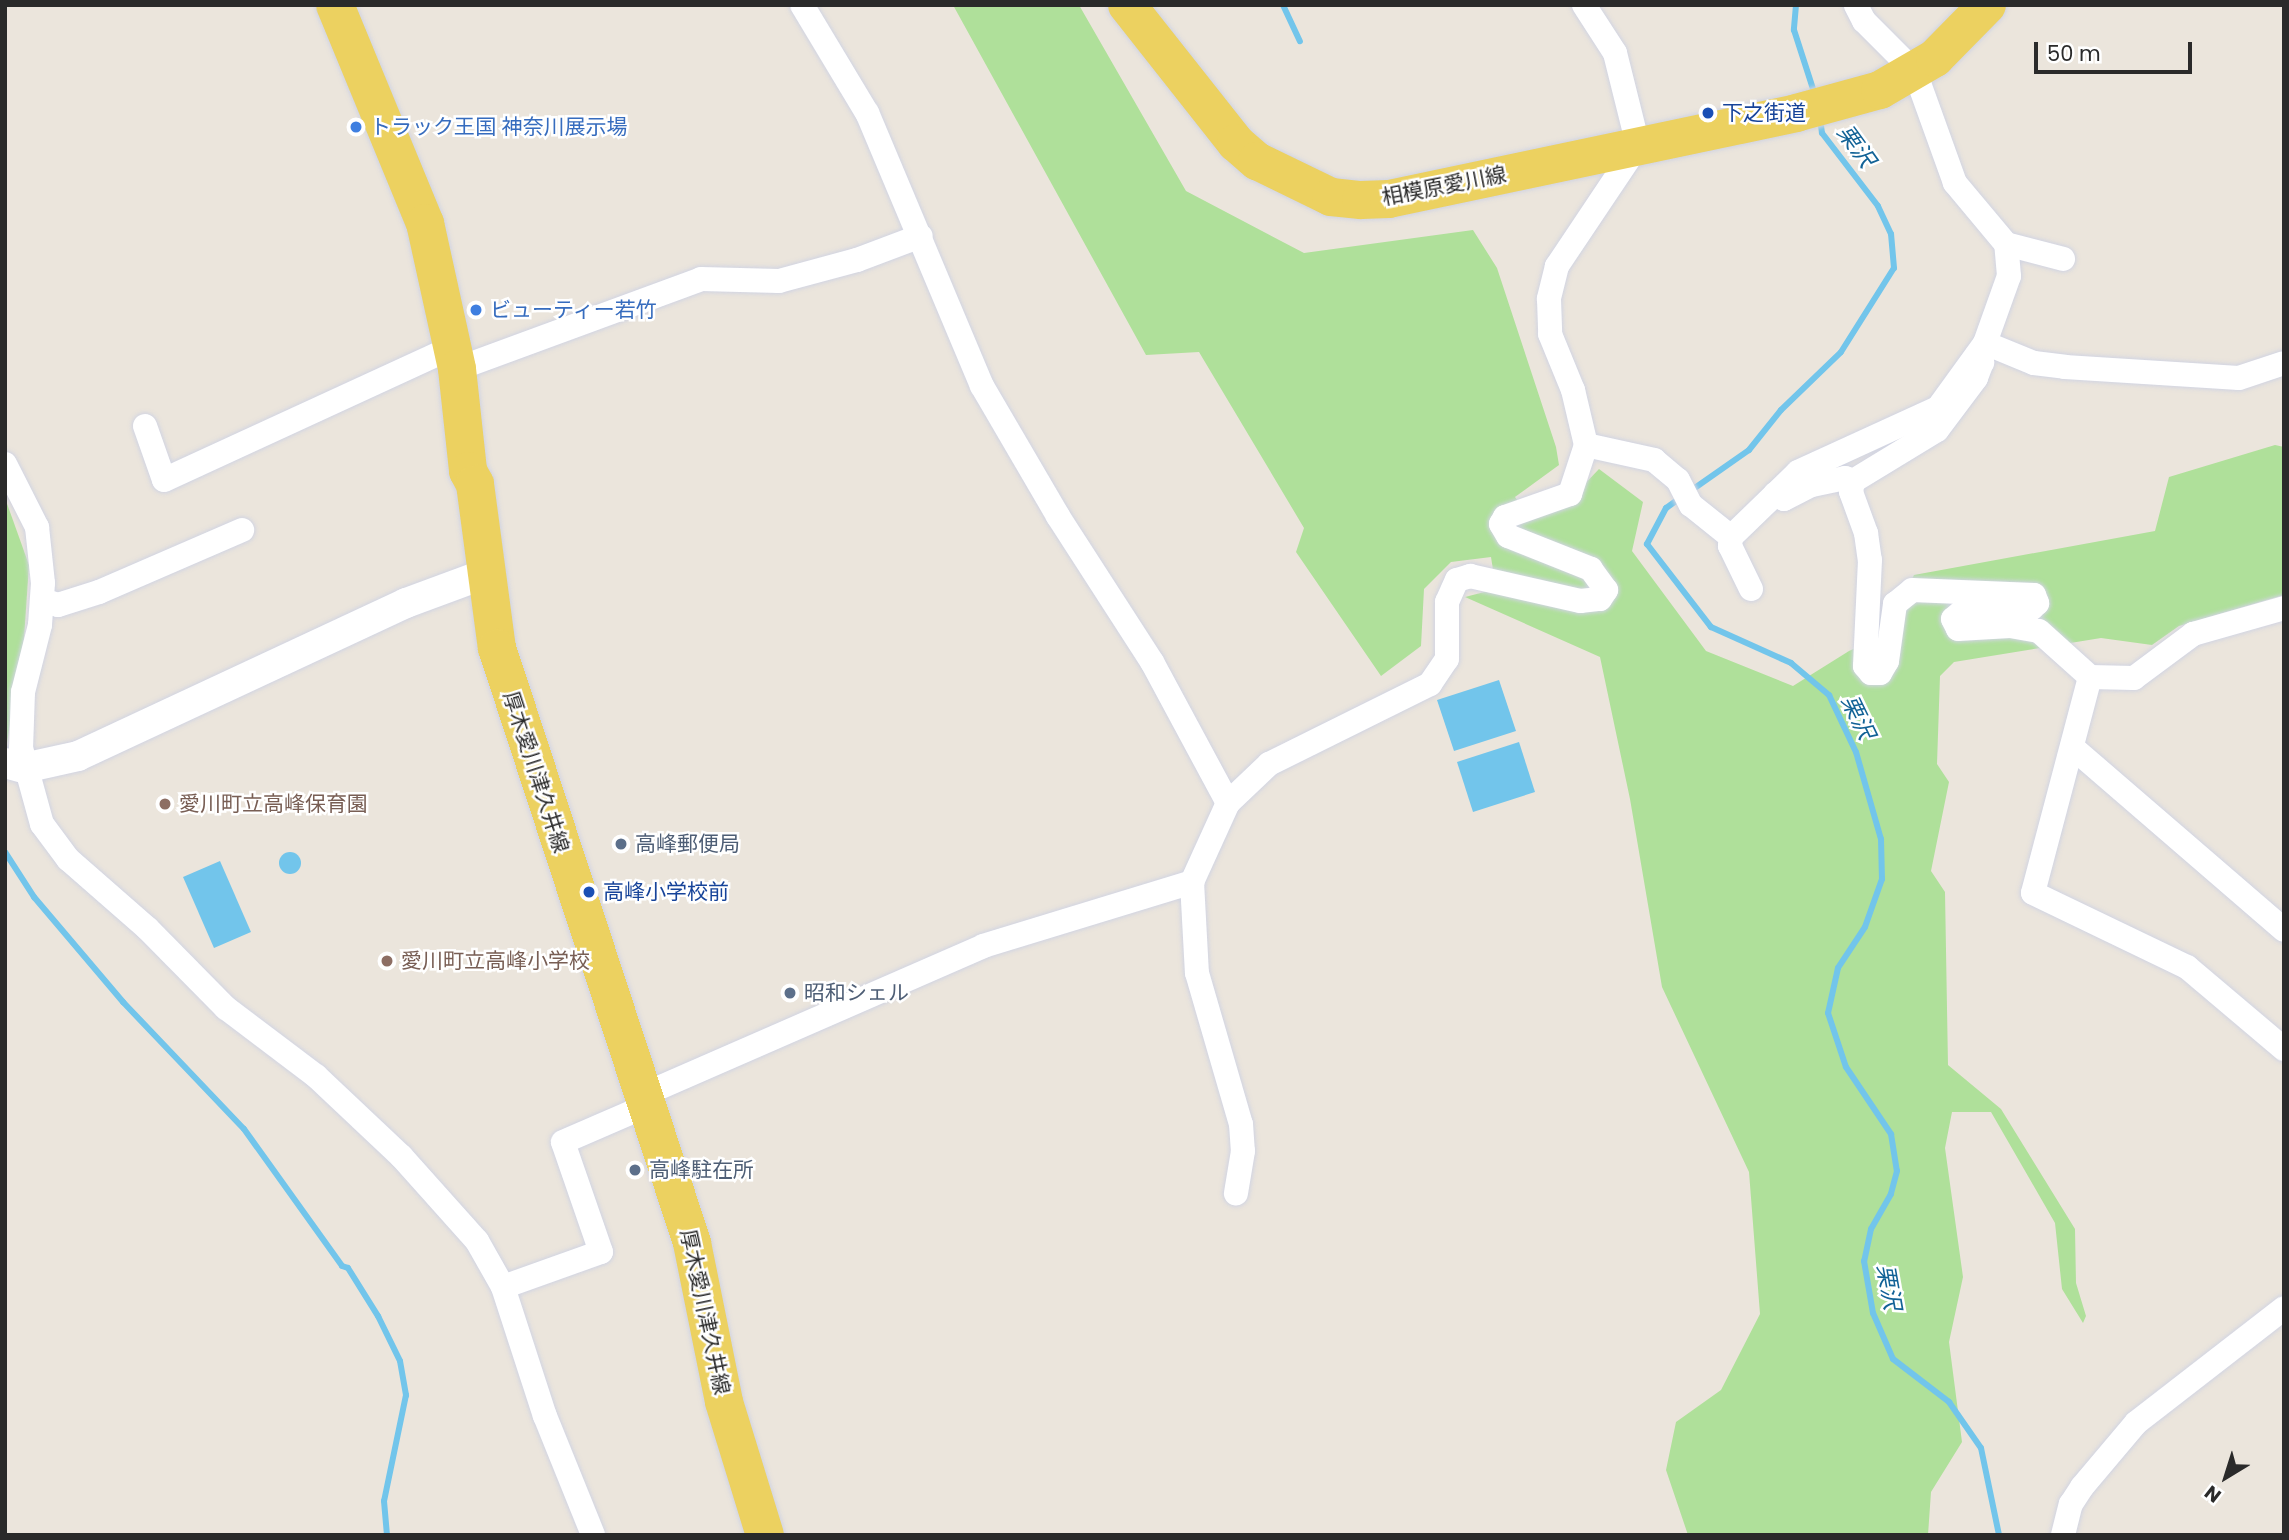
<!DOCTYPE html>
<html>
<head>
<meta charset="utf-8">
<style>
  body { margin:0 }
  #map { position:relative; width:2289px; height:1540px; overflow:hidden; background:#ebe5dc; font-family:Poppins,"Noto Sans JP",sans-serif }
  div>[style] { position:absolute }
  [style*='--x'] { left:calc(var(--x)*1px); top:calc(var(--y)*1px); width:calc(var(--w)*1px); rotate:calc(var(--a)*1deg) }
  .green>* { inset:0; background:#afe09a }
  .water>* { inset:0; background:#72c5eb }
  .round { border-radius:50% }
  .stream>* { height:6px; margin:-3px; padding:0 3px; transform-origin:3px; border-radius:3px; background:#72c5eb }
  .roads { filter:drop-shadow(0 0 2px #d1d4e2) drop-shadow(0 0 2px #d1d4e2) }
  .minor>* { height:24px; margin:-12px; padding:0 12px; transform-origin:12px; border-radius:12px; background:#fff }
  .tertiary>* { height:30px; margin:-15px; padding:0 15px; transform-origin:15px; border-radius:15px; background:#fff }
  .primary>* { height:38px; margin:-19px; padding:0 19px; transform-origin:19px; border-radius:19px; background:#ecd160 }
  .dots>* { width:19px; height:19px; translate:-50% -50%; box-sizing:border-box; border:4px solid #fff; border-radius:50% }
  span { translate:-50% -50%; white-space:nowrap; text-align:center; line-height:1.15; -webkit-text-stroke:5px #fff; paint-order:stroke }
  .transit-label { font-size:21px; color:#164399 }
  .left { translate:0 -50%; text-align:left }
  .shop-label { font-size:21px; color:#366cbe }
  .street-label { font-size:21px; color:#2a2a2a }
  .education-label { font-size:21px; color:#785e54 }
  .service-label { font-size:21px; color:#4e5e75 }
  .water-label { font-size:23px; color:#116296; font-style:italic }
  .frame { position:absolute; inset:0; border:7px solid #2a2a2a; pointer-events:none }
  .north { position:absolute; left:2191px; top:1442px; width:70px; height:70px; -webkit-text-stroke:5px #fff; paint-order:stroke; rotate:218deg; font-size:19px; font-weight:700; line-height:28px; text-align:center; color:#2a2a2a }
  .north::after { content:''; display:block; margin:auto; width:24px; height:32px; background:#2a2a2a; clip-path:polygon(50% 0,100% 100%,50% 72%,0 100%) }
  .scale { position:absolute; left:2034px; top:42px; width:158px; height:32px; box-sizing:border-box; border:4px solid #2a2a2a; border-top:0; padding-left:9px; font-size:21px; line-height:24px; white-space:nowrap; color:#2a2a2a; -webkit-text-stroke:5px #fff; paint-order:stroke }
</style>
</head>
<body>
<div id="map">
  <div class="green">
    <i style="clip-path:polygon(953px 5px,1079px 5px,1186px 191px,1304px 253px,1473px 230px,1497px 268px,1556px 447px,1559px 465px,1515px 497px,1530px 518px,1577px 492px,1599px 469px,1643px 502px,1632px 551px,1706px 651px,1793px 686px,1849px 651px,1884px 635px,1914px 575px,2155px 531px,2169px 477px,2275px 445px,2284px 447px,2284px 595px,2179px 626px,2152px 645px,2101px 638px,1954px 662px,1940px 676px,1937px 764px,1949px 782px,1931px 871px,1945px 892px,1948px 1065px,2001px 1109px,2075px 1229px,2076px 1283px,2086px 1316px,2083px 1323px,2062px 1289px,2055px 1223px,1991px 1112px,1952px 1112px,1945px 1148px,1963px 1277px,1949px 1342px,1962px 1442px,1931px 1492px,1928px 1535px,1688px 1535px,1666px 1470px,1676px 1422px,1721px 1390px,1760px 1314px,1749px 1172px,1662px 987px,1630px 799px,1600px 657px,1465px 597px,1496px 589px,1491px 557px,1451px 562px,1424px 589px,1421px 646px,1381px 676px,1296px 552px,1304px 528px,1199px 352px,1146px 355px)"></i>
    <i style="clip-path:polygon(5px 498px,29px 565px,24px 639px,5px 755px)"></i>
  </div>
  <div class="water">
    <i style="clip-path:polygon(1499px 680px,1516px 731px,1454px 751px,1437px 700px)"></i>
    <i style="clip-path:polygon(1519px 742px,1535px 792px,1473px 812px,1457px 762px)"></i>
    <i class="round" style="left:279px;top:852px;width:22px;height:22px"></i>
    <i style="clip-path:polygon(220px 861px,251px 932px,214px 948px,183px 877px)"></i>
  </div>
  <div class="stream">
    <i style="--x:1283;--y:5;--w:40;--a:65"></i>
    <i style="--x:1796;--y:5;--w:25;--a:95"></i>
    <i style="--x:1794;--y:30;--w:68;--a:72.1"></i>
    <i style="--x:1689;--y:492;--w:73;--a:-35"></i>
    <i style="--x:1749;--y:450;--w:51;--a:-51.3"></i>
    <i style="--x:1781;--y:410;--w:83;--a:-44"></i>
    <i style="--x:1841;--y:352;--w:99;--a:-57.8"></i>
    <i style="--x:1894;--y:268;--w:34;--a:-95"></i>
    <i style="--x:1891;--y:234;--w:31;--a:-115"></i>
    <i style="--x:1878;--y:206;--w:92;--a:-127.5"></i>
    <i style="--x:1822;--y:133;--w:14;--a:-98"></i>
    <i style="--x:1680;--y:498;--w:17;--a:144"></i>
    <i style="--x:1666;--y:508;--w:41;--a:117.8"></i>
    <i style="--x:1647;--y:544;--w:105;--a:52.4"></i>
    <i style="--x:1711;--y:627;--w:88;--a:24.2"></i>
    <i style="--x:1791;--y:663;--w:50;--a:40.1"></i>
    <i style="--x:1829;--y:695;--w:63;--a:64.7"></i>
    <i style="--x:1856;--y:752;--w:91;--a:74"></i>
    <i style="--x:1881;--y:839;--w:40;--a:88.6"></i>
    <i style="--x:1882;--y:879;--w:51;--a:109.5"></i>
    <i style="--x:1865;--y:927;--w:49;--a:123.4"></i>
    <i style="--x:1838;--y:968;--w:46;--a:102.5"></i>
    <i style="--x:1828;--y:1013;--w:57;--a:71.6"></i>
    <i style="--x:1846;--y:1067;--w:81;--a:56.1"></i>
    <i style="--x:1891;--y:1134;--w:37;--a:81"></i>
    <i style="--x:1897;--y:1171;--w:24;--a:105"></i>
    <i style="--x:1891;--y:1194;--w:40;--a:119.7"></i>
    <i style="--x:1871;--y:1229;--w:33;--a:102"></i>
    <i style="--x:1864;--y:1261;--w:53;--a:80.2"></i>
    <i style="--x:1873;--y:1313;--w:50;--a:66.5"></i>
    <i style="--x:1893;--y:1359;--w:71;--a:37.5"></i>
    <i style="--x:1949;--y:1402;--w:56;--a:55.2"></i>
    <i style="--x:1981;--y:1448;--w:89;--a:78.3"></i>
    <i style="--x:5;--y:852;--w:54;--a:57.2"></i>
    <i style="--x:34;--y:897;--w:138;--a:49.7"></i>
    <i style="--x:123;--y:1002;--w:175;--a:46.4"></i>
    <i style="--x:244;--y:1129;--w:168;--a:54.4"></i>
    <i style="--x:342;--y:1266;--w:6;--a:18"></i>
    <i style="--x:348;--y:1268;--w:57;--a:58"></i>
    <i style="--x:378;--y:1316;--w:50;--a:63.9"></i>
    <i style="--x:400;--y:1361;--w:35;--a:80"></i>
    <i style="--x:406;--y:1395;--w:108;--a:101.7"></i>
    <i style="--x:384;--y:1501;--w:34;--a:85"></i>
  </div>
  <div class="roads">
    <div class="minor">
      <i style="--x:1584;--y:5;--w:57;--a:57.1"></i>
      <i style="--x:1615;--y:53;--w:95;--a:76"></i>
      <i style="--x:1638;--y:145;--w:146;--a:123.8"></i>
      <i style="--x:1557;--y:266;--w:34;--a:104"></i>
      <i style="--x:1549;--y:299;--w:35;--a:88"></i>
      <i style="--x:1550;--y:334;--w:61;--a:67.7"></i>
      <i style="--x:1573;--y:390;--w:57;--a:76.7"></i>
      <i style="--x:1586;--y:445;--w:70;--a:12.4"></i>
      <i style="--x:1654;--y:460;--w:31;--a:40"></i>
      <i style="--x:1678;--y:480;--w:28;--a:63"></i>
      <i style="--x:1691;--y:505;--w:51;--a:38.7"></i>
      <i style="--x:2006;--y:244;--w:59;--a:14.7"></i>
      <i style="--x:1985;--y:343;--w:53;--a:22.2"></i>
      <i style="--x:2034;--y:363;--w:31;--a:7"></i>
      <i style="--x:2065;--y:367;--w:174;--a:3.6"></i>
      <i style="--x:2239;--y:378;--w:47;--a:-18.4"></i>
      <i style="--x:1977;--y:355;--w:9;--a:54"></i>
      <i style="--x:1982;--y:362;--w:17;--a:111"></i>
      <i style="--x:1976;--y:378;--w:65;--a:126.9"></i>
      <i style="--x:1937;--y:430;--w:98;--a:148.7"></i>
      <i style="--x:1853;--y:481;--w:11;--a:100"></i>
      <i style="--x:1851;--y:492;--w:44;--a:69.9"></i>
      <i style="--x:1866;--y:533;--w:27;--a:82"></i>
      <i style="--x:1870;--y:560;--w:106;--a:92.7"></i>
      <i style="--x:1865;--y:666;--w:9;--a:49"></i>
      <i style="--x:1871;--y:673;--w:9;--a:0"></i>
      <i style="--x:1880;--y:673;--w:14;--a:-60"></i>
      <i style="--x:1887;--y:661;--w:58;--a:-82"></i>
      <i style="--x:1895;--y:604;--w:22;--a:-39"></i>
      <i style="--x:1912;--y:590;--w:122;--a:2.3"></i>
      <i style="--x:2034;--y:595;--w:9;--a:69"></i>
      <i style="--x:2037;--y:603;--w:7;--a:135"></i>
      <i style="--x:2032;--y:608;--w:72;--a:176"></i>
      <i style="--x:1960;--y:613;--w:9;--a:139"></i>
      <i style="--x:1953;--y:619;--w:11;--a:63"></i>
      <i style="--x:1958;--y:629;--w:52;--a:-3.3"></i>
      <i style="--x:2010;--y:626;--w:29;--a:10"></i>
      <i style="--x:2039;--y:631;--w:69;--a:42"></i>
      <i style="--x:2090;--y:677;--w:223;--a:104.8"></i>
      <i style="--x:2033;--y:893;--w:171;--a:25.7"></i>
      <i style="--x:2187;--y:967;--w:127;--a:40.2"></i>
      <i style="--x:457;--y:369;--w:260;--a:-20.2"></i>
      <i style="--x:701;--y:279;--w:78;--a:1.5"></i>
      <i style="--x:779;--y:281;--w:81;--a:-15.1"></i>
      <i style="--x:857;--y:260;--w:68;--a:-20.6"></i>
      <i style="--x:145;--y:426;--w:57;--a:70.6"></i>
      <i style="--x:164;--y:480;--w:316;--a:-24.7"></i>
      <i style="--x:5;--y:464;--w:71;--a:63.1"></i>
      <i style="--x:37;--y:527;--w:56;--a:83.9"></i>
      <i style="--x:43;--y:583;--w:42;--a:94.1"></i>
      <i style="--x:40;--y:625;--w:69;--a:104.2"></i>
      <i style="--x:23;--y:692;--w:56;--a:92"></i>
      <i style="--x:21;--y:748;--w:79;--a:74.6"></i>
      <i style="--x:42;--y:824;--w:44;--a:53.4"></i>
      <i style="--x:68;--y:859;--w:106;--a:41.2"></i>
      <i style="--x:148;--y:929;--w:111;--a:45.4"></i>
      <i style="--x:226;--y:1008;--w:113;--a:37.1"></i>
      <i style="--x:316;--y:1076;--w:117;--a:43.3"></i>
      <i style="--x:401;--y:1156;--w:114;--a:48.2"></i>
      <i style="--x:477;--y:1241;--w:53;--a:60.5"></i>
      <i style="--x:503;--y:1287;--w:136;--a:72"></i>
      <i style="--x:545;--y:1416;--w:128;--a:68"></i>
      <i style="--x:1775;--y:494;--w:10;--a:29"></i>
      <i style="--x:1784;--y:499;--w:31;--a:-27"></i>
      <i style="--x:1812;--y:485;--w:34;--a:-12"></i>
      <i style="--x:1845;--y:478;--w:9;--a:21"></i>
      <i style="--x:1751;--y:589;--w:48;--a:-116"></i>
      <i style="--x:1730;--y:546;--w:9;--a:-84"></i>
      <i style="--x:1731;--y:537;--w:93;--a:-44.1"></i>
      <i style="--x:1798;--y:472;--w:154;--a:-24.6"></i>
      <i style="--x:1938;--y:408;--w:80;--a:-54.1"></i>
      <i style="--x:1985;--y:343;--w:71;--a:-70.3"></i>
      <i style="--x:2009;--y:276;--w:32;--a:-95"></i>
      <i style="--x:2006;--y:244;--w:80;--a:-129.9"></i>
      <i style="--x:1955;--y:183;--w:118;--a:-109.8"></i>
      <i style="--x:1915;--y:72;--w:72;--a:-135"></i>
      <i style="--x:1864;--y:21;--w:18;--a:-117"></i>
      <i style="--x:42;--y:600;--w:17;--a:17"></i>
      <i style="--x:58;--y:605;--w:43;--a:-17.6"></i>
      <i style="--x:99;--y:592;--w:156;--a:-23.4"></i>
      <i style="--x:2090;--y:677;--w:44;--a:1.3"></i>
      <i style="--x:2134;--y:678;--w:74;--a:-36.7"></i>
      <i style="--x:2193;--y:634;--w:95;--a:-15.9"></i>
      <i style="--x:2072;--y:747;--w:280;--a:40.8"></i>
      <i style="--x:1228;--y:803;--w:57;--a:-43.6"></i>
      <i style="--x:1269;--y:764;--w:180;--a:-26.4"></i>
      <i style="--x:1430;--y:684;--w:30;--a:-56"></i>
      <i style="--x:1447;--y:659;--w:57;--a:-90"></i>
      <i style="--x:1447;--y:602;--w:24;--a:-66"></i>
      <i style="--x:1457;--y:580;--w:14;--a:-17"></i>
      <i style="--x:1470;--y:576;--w:113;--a:12.8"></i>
      <i style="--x:1580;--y:601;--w:20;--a:-6"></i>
      <i style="--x:1600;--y:599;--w:11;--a:-56"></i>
      <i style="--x:1606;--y:590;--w:26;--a:-126"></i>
      <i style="--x:1591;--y:569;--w:89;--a:-158.3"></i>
      <i style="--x:1508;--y:536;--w:14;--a:-120"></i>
      <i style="--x:1501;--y:524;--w:8;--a:-60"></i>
      <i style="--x:1505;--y:517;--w:69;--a:-19.5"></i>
      <i style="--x:1570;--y:494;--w:52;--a:-71.9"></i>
      <i style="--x:1192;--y:882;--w:91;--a:86.9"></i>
      <i style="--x:1197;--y:973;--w:157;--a:73.8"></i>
      <i style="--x:1241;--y:1124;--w:27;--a:86"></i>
      <i style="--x:1243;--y:1151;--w:43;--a:99.5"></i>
      <i style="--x:645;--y:1094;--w:369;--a:-23.6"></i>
      <i style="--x:983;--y:946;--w:219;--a:-17"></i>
      <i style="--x:1192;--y:882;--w:87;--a:-65.5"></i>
      <i style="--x:1228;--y:803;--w:160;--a:-118.3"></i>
      <i style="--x:1152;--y:662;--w:174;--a:-122.8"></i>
      <i style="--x:1058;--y:516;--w:151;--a:-120.3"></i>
      <i style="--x:982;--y:386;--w:296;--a:-112.8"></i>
      <i style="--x:867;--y:113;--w:126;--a:-121"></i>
      <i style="--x:503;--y:1287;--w:104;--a:-19.7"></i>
      <i style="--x:601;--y:1252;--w:116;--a:-109.1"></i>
      <i style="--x:563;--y:1142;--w:93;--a:-23.5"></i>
      <i style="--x:2063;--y:1535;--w:32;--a:-76"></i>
      <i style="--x:2071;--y:1504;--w:20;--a:-57"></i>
      <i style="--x:2082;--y:1487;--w:84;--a:-49.8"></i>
      <i style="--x:2136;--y:1423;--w:187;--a:-37.8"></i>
    </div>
    <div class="tertiary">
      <i style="--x:5;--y:763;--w:20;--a:15"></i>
      <i style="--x:24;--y:768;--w:55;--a:-12.5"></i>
      <i style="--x:78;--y:756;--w:362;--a:-25"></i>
      <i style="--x:406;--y:603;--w:86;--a:-20.3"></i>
    </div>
    <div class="primary">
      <i style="--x:335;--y:5;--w:236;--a:67.6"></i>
      <i style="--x:425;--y:223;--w:149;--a:77.6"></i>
      <i style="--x:457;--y:369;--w:103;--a:83.8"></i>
      <i style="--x:468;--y:471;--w:15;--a:62"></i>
      <i style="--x:475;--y:484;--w:165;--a:82.4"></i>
      <i style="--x:497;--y:648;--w:626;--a:71.85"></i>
      <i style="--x:692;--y:1243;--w:162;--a:78.6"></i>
      <i style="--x:724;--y:1402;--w:139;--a:72.9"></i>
      <i style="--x:1127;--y:5;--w:176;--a:51.7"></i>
      <i style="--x:1236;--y:143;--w:28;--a:41"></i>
      <i style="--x:1257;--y:161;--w:82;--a:25.9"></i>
      <i style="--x:1331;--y:197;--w:30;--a:6"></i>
      <i style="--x:1361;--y:200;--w:28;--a:-2"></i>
      <i style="--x:1389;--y:199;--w:416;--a:-11.9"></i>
      <i style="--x:1796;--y:113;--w:87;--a:-15.3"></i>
      <i style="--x:1880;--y:90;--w:64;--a:-30.2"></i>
      <i style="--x:1935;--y:58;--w:74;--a:-45.5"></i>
    </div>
  </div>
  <div class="dots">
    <i style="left:1708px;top:113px;background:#1a4fb4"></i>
    <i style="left:356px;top:127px;background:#3f7fe0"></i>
    <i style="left:476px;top:310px;background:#3f7fe0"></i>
    <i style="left:165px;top:804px;background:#8d6e63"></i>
    <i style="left:621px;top:844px;background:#5c6f8a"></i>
    <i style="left:589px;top:892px;background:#1a4fb4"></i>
    <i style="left:387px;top:961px;background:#8d6e63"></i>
    <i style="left:790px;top:993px;background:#5c6f8a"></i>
    <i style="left:635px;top:1170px;background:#5c6f8a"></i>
  </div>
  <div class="transit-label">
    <span class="left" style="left:1722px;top:113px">下之街道</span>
    <span class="left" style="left:603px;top:892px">高峰小学校前</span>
  </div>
  <div class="shop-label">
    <span class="left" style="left:370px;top:127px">トラック王国 神奈川展示場</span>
    <span class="left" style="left:490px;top:310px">ビューティー若竹</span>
  </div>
  <div class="street-label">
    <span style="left:1444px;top:186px;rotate:-11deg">相模原愛川線</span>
    <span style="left:536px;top:772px;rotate:72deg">厚木愛川津久井線</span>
    <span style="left:705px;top:1312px;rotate:78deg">厚木愛川津久井線</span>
  </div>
  <div class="education-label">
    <span class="left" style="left:179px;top:804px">愛川町立高峰保育園</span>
    <span class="left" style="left:401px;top:961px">愛川町立高峰小学校</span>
  </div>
  <div class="service-label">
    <span class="left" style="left:635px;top:844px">高峰郵便局</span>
    <span class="left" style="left:804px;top:993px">昭和シェル</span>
    <span class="left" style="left:649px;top:1170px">高峰駐在所</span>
  </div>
  <div class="water-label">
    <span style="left:1856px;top:146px;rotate:54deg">栗沢</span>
    <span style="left:1858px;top:717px;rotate:64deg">栗沢</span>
    <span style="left:1889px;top:1287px;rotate:80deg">栗沢</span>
  </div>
  <div class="frame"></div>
  <div class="north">N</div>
  <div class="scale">50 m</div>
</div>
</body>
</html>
